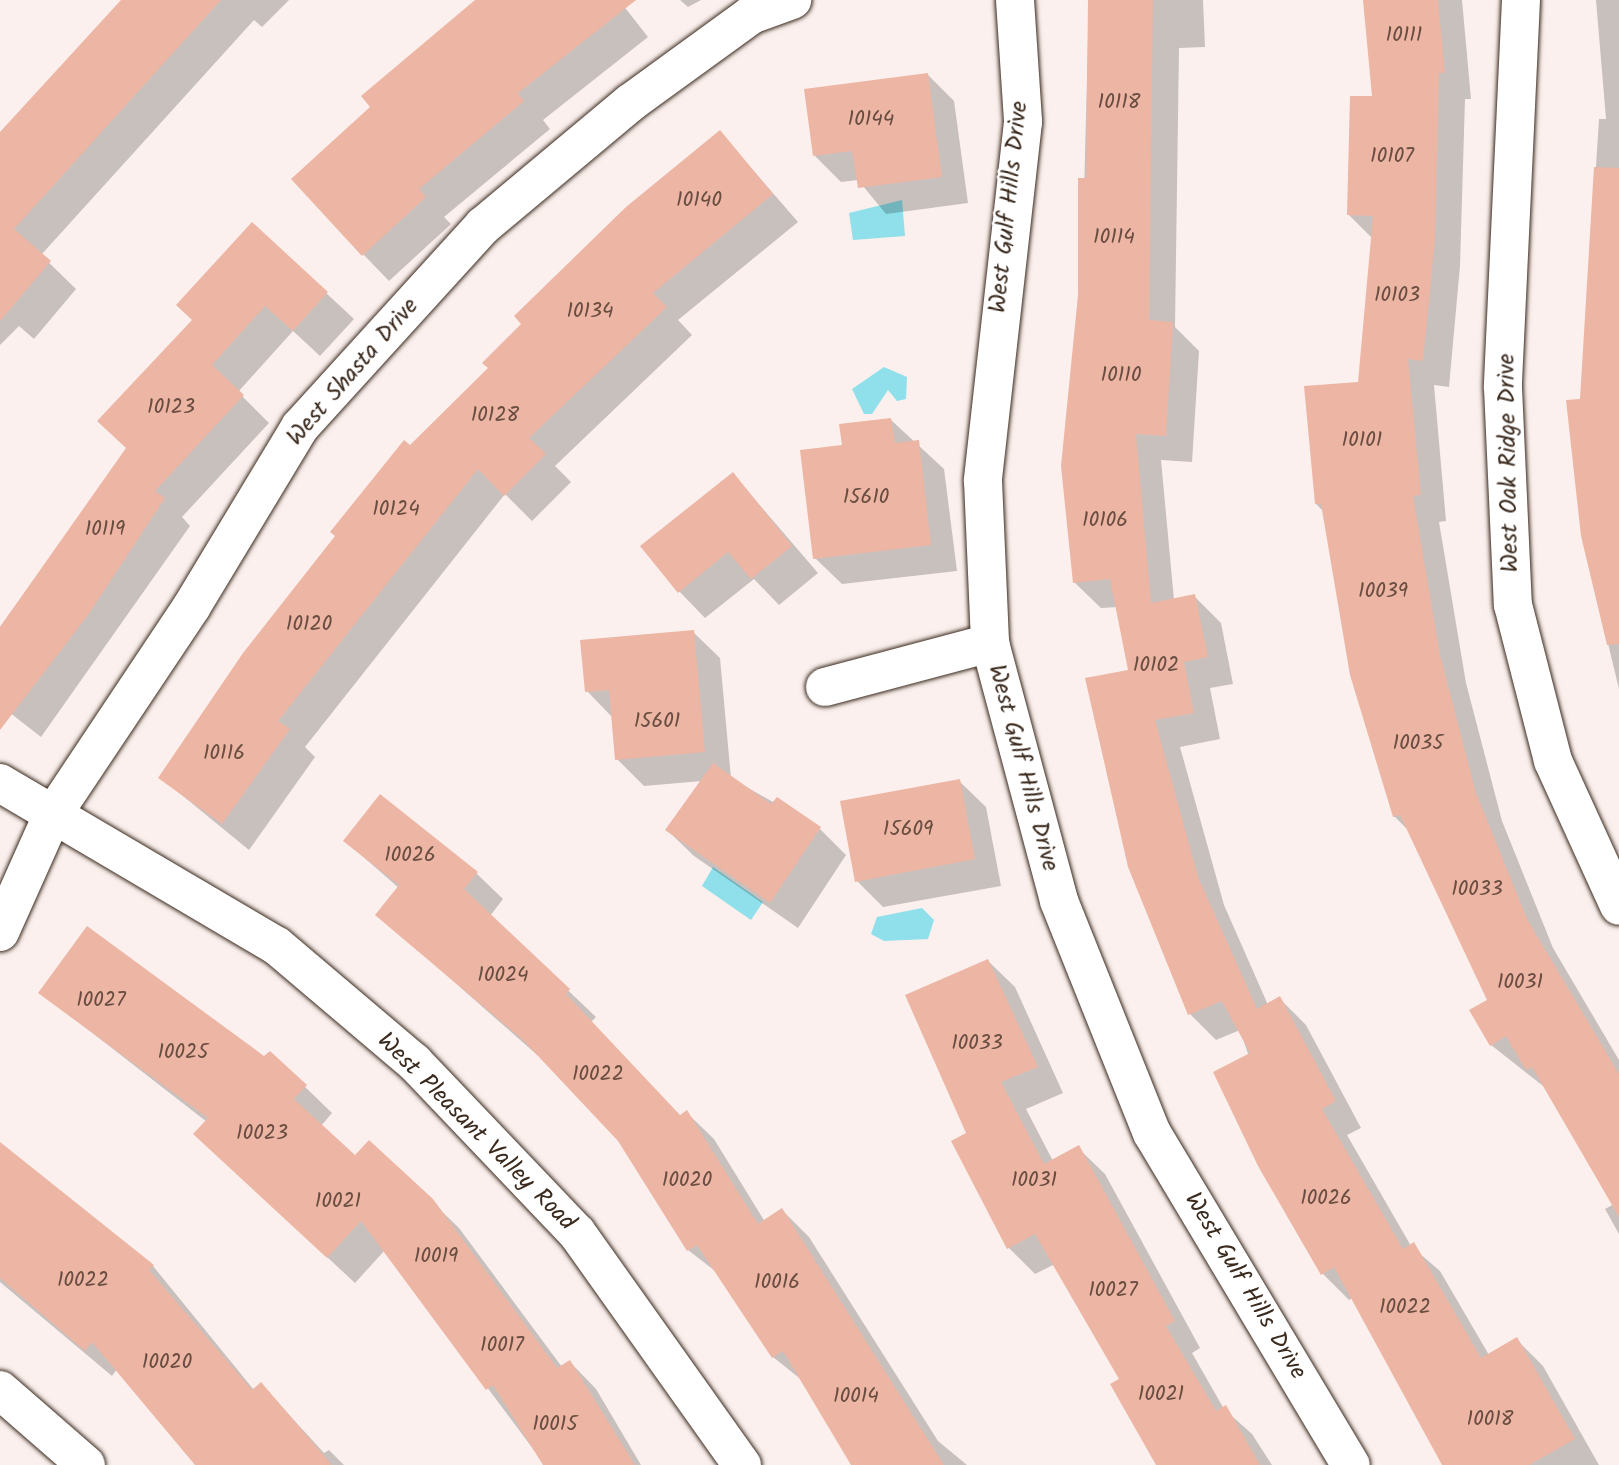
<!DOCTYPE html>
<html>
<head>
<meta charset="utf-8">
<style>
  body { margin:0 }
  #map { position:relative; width:1619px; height:1465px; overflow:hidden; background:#fbf0ed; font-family:Kalam,sans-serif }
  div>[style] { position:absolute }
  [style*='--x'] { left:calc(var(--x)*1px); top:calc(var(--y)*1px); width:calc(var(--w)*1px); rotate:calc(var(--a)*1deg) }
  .water>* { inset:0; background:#8fe0eb }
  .shadow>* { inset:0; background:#0003 }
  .building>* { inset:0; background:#edb5a4 }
  .roads { filter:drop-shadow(0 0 2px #3b2a1e) drop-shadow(0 0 2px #3b2a1e) }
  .minor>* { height:38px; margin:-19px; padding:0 19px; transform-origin:19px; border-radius:19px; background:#fff }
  span { translate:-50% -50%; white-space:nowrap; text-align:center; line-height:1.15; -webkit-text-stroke:5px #fff; paint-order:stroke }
  .number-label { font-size:21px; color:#684d40 }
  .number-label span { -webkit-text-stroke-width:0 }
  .street-label { font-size:24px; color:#3b2a1e }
</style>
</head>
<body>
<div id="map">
  <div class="water">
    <i style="clip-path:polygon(902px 200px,905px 236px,853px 240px,849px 213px)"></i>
    <i style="clip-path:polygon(884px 367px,907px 377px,906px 399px,897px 401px,888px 390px,872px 414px,864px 414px,852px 389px)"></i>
    <i style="clip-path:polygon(713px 867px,763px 902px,751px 920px,702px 886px)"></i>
    <i style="clip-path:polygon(922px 908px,934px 920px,928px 939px,884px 941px,871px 934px,877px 917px)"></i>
  </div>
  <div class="shadow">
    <i style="clip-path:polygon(125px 0,289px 0,262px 27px,254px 20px,41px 255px,76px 289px,34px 339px,19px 326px,0 345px,0 135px)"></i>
    <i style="clip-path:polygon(479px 0,619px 0,648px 37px,543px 120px,550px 129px,444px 217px,451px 224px,389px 281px,363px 254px,372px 107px)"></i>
    <i style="clip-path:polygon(680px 0,701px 0,688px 7px)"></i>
    <i style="clip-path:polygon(1089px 0,1203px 0,1205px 47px,1179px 48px,1175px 327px,1199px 351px,1192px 462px,1161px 460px,1174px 600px,1194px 596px,1221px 623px,1233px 684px,1210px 688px,1220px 739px,1180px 747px,1224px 905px,1268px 1005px,1280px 999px,1306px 1025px,1361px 1128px,1347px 1135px,1411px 1246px,1440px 1271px,1489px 1355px,1517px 1340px,1543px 1366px,1599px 1465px,1444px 1465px,1354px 1297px,1349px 1300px,1322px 1273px,1240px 1030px,1216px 1040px,1190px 1014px,1118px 607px,1101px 608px,1074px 582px)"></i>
    <i style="clip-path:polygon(1365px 0,1462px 0,1471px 99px,1465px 99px,1460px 266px,1449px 387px,1434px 385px,1446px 521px,1439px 522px,1466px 683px,1502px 821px,1553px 948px,1619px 1060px,1619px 1234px,1605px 1209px,1614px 1204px,1547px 1089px,1491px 1045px,1489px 1000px,1410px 832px,1394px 816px,1324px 512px,1316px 504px,1360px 383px,1373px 239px,1348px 214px,1374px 98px)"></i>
    <i style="clip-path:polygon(1596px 0,1619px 0,1619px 689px,1582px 536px,1581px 400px,1599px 119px,1606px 119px)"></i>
    <i style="clip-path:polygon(928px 75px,954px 101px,968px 203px,886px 214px,858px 180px,841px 182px,815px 156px)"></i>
    <i style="clip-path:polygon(720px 132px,798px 222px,678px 320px,692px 335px,555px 466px,571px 482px,532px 521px,505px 494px,305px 747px,315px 757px,249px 850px,161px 778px,410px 448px)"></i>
    <i style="clip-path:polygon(252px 224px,354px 319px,320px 356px,293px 331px,238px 392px,269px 423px,182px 517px,190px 526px,41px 737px,0 705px,0 627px,128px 449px)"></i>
    <i style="clip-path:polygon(891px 420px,944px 469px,957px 571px,842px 584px,815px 558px,844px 447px)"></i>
    <i style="clip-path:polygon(733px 474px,818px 573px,779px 605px,754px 579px,705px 618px,679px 591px)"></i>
    <i style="clip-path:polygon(693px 632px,720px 658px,731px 778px,820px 829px,846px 855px,798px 928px,694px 856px,667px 830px,702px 781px,644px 786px,617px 759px,613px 718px,587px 691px)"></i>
    <i style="clip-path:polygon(959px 781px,986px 807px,1001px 886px,883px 907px,857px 881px)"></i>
    <i style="clip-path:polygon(345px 841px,476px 873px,503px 899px,490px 916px,596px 1017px,591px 1022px,681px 1117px,687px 1113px,714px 1139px,765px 1222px,782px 1210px,809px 1237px,938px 1441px,967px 1465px,854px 1465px,803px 1381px,773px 1357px,719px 1274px,688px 1250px,620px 1140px,544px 1061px,378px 915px,399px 888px)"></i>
    <i style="clip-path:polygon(988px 961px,1015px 987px,1063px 1093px,1026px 1109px,1053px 1161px,1078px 1148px,1105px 1174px,1200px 1348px,1192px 1353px,1224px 1409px,1252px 1434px,1272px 1465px,1158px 1465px,1121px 1380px,1055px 1264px,1035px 1274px,1009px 1248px,968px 1134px)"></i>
    <i style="clip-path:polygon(41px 993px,264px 1059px,270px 1053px,332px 1113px,321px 1126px,355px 1157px,431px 1201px,459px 1228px,562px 1367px,570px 1362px,596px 1389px,641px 1465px,545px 1465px,385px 1250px,355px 1283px,195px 1134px,207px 1122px)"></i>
    <i style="clip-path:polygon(0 1160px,153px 1266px,254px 1390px,261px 1384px,324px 1453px,329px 1450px,344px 1465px,197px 1465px,117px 1369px,112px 1376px,0 1282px)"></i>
  </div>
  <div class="building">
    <i style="clip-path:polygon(121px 0,221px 0,14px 229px,51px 261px,0 321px,0 132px)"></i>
    <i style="clip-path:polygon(475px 0,636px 0,518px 93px,524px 101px,419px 189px,426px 197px,362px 256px,291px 179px,370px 107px,361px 96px)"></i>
    <i style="clip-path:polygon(1088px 0,1153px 0,1149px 320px,1173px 322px,1166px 436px,1136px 434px,1151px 603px,1195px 594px,1208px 657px,1184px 662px,1194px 713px,1155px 720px,1198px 877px,1257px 1009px,1280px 996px,1336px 1101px,1322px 1109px,1403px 1249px,1414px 1242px,1481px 1358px,1517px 1337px,1575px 1439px,1529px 1465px,1442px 1465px,1334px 1267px,1321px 1275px,1258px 1166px,1213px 1072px,1250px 1053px,1222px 1001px,1188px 1015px,1128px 867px,1085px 678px,1128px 670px,1110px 579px,1073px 583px,1061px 466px,1078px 295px,1078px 178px,1086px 178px)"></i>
    <i style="clip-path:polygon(1363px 0,1438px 0,1445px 73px,1439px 73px,1435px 239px,1423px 361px,1408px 359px,1421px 495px,1413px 496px,1440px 655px,1476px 793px,1527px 919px,1619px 1074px,1619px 1217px,1532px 1067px,1526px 1070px,1506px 1036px,1490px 1046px,1469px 1010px,1487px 1000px,1400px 815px,1393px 817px,1350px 675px,1321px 504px,1315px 504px,1304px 386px,1358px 382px,1373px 216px,1347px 215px,1350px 96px,1372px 96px)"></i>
    <i style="clip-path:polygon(928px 73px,942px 177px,858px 188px,852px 151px,813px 156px,804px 89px)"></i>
    <i style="clip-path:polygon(720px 130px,773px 194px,653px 293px,667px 307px,529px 438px,546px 454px,504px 496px,478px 469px,278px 721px,290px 729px,222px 824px,158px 778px,243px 653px,335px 536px,330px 532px,404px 440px,410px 445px,488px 368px,482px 363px,521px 324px,514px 316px,626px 207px)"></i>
    <i style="clip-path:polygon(1594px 167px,1619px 168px,1619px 644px,1607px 645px,1581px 536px,1566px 400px,1580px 399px)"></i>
    <i style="clip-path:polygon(252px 222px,328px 292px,293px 331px,265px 306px,212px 365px,244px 395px,155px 491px,165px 498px,88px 615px,0 730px,0 627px,126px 448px,97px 421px,192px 320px,176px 305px)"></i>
    <i style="clip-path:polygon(891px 418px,895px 443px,919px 440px,931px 545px,813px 559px,800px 450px,842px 445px,839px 424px)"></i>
    <i style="clip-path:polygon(733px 472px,792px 546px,751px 579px,728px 552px,678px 593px,640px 546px)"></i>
    <i style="clip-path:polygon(694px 630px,705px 752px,615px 760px,609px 690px,585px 692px,580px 640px)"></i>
    <i style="clip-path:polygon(713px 763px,771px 804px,777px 797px,821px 827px,770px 903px,665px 830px)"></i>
    <i style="clip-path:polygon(960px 779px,975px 859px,855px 882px,840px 801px)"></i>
    <i style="clip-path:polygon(380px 794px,478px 872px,464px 889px,570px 989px,566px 994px,680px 1115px,687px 1110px,758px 1224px,782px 1208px,944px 1465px,851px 1465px,783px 1351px,772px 1358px,697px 1245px,687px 1251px,618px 1141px,523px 1040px,375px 915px,399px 885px,343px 841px)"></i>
    <i style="clip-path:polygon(87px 926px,264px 1056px,270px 1051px,307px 1085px,294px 1099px,355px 1155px,369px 1140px,433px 1199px,557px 1368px,570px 1360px,635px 1465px,543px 1465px,493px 1385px,486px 1390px,361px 1221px,327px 1258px,193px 1134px,208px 1118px,38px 993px)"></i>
    <i style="clip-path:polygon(988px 959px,1038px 1067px,1001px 1082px,1044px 1164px,1079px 1145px,1175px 1321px,1166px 1326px,1216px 1411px,1226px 1405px,1260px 1465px,1156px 1465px,1110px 1384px,1119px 1379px,1035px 1234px,1007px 1249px,951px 1141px,966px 1133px,905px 995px)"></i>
    <i style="clip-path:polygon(0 1142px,154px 1265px,149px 1270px,252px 1390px,261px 1382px,332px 1465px,195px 1465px,92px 1342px,85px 1351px,0 1278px)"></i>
  </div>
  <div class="roads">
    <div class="minor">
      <i style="--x:1015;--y:0;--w:122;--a:86.2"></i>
      <i style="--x:1023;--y:122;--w:361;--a:96.4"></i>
      <i style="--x:983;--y:481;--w:162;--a:87.5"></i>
      <i style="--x:990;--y:643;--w:267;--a:75"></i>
      <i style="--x:1059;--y:901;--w:250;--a:68.2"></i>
      <i style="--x:1152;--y:1133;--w:387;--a:59.1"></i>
      <i style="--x:1521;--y:0;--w:388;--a:92.7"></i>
      <i style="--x:1503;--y:388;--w:217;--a:87.4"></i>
      <i style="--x:1513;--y:605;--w:161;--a:75.6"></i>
      <i style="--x:1553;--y:761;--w:159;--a:65.5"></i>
      <i style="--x:825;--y:687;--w:171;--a:-14.9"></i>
      <i style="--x:0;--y:783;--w:321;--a:30.5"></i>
      <i style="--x:277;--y:946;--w:180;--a:40.3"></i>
      <i style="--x:414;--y:1062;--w:236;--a:46.4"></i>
      <i style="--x:577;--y:1233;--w:285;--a:54.6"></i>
      <i style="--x:0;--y:932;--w:127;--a:-65.9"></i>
      <i style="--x:52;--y:816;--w:252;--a:-56.3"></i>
      <i style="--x:192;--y:606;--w:209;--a:-58.9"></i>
      <i style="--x:300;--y:427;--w:272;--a:-47.7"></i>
      <i style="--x:483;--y:226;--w:192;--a:-39.9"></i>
      <i style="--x:630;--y:103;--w:150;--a:-36"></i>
      <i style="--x:751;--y:15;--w:44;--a:-20.1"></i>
      <i style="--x:0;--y:1390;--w:114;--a:41.1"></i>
    </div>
  </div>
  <div class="number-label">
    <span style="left:1404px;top:36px">10111</span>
    <span style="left:1119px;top:103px">10118</span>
    <span style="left:871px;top:120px">10144</span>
    <span style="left:1392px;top:157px">10107</span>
    <span style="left:699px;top:201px">10140</span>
    <span style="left:1114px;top:238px">10114</span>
    <span style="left:1397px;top:296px">10103</span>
    <span style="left:590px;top:312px">10134</span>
    <span style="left:1121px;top:376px">10110</span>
    <span style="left:171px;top:408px">10123</span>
    <span style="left:495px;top:416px">10128</span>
    <span style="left:1362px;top:441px">10101</span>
    <span style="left:866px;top:498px">15610</span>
    <span style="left:396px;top:510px">10124</span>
    <span style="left:1105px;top:521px">10106</span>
    <span style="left:105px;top:530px">10119</span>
    <span style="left:1383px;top:592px">10039</span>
    <span style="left:309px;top:625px">10120</span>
    <span style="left:1156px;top:666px">10102</span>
    <span style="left:657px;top:722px">15601</span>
    <span style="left:1418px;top:744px">10035</span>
    <span style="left:224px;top:754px">10116</span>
    <span style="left:908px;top:830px">15609</span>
    <span style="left:410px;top:856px">10026</span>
    <span style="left:1477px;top:890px">10033</span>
    <span style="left:503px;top:976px">10024</span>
    <span style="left:1520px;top:983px">10031</span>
    <span style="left:101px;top:1001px">10027</span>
    <span style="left:977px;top:1044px">10033</span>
    <span style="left:183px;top:1053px">10025</span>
    <span style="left:598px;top:1075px">10022</span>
    <span style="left:262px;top:1134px">10023</span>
    <span style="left:687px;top:1181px">10020</span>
    <span style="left:1034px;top:1181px">10031</span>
    <span style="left:1326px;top:1199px">10026</span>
    <span style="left:338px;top:1202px">10021</span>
    <span style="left:436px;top:1257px">10019</span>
    <span style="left:83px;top:1281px">10022</span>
    <span style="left:777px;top:1283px">10016</span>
    <span style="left:1113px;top:1291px">10027</span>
    <span style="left:1405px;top:1308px">10022</span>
    <span style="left:502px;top:1346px">10017</span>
    <span style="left:167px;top:1363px">10020</span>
    <span style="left:1161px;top:1395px">10021</span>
    <span style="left:856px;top:1397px">10014</span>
    <span style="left:1490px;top:1420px">10018</span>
    <span style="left:555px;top:1425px">10015</span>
  </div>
  <div class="street-label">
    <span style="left:1009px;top:207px;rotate:-84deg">West Gulf Hills Drive</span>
    <span style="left:353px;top:372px;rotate:-49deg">West Shasta Drive</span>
    <span style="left:1509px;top:463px;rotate:-91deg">West Oak Ridge Drive</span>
    <span style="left:1023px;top:768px;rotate:75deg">West Gulf Hills Drive</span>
    <span style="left:476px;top:1132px;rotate:45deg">West Pleasant Valley Road</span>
    <span style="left:1245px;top:1286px;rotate:59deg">West Gulf Hills Drive</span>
  </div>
</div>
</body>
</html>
